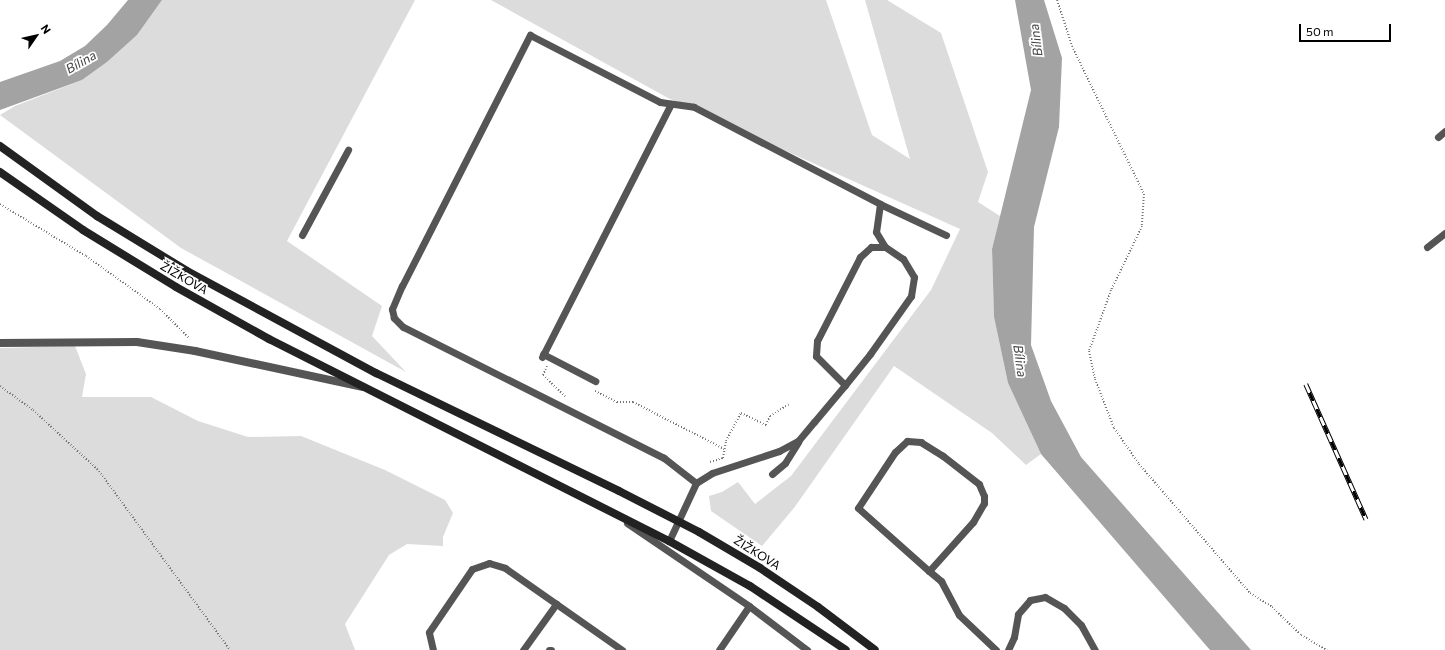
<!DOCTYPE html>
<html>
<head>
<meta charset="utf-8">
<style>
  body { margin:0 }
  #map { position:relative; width:1445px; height:650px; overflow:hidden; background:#fff; font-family:Commissioner,sans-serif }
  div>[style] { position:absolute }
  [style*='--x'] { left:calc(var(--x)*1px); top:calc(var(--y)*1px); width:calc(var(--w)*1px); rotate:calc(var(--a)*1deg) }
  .green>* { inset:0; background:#dcdcdc }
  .water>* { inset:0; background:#a3a3a3 }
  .path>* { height:2px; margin-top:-1px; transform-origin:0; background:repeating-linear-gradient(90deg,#777 0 1px,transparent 0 3px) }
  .lane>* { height:7px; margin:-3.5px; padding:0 3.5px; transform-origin:3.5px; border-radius:3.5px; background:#555 }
  .street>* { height:8px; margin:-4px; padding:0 4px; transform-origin:4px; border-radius:4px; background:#555 }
  .secondary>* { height:8px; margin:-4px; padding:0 4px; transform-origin:4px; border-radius:4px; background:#222 }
  .rail>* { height:4.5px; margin-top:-2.25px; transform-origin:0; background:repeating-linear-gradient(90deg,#fff 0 9px,#000 0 18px); box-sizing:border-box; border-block:1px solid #000 }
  span { translate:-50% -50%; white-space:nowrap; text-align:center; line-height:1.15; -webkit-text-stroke:3.5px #fff; paint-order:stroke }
  .street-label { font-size:12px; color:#000 }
  .water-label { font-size:13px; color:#444; font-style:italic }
  .north { position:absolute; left:16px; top:16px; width:40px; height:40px; -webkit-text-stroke:3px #fff; paint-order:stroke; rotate:56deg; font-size:11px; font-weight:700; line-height:16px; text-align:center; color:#000 }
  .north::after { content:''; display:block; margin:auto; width:14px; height:18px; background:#000; clip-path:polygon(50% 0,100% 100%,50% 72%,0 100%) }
  .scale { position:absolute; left:1299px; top:24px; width:92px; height:18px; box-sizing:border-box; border:2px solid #000; border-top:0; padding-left:5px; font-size:12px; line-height:14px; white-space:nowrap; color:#000; -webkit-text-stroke:3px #fff; paint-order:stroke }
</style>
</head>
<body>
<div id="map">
  <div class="green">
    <i style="clip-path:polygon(162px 0,415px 0,287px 241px,382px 306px,372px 336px,406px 372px,181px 248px,0 115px,15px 106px,82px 80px,107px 62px,137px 35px)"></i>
    <i style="clip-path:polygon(491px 0,826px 0,872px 135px,910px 159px,865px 0,887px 0,941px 33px,988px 172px,978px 202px,1000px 216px,992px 249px,994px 317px,1008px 383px,1041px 454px,1026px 465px,992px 433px,894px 366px,794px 508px,762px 546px,711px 511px,709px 496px,722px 492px,738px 482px,755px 504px,791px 476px,931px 290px,960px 229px,668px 98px)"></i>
    <i style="clip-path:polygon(75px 346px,86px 374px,82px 397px,151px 397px,198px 421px,248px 437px,301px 436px,385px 470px,445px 500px,453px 513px,443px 537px,443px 546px,407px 544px,389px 555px,345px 624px,355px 650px,0 650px,0 348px)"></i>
  </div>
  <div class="water">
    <i style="clip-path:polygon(128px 0,162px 0,137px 35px,107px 62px,82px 80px,0 110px,0 82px,60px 61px,85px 46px,107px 25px)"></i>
    <i style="clip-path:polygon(1015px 0,1044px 0,1062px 58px,1059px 127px,1034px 227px,1031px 345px,1051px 401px,1081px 457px,1251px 650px,1210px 650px,1041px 454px,1008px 383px,994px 317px,992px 249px,1031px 90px)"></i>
  </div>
  <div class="path">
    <i style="--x:1057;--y:0;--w:48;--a:71.9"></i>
    <i style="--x:1072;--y:46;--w:165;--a:64.1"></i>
    <i style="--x:1144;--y:194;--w:32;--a:94"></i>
    <i style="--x:1142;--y:226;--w:71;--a:115.8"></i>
    <i style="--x:1111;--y:290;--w:65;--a:109.8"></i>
    <i style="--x:1089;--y:351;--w:29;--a:78"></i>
    <i style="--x:1095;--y:379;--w:53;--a:68.8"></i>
    <i style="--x:1114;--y:428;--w:44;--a:55.2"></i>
    <i style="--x:1139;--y:464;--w:170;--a:49.3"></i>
    <i style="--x:1250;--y:593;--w:26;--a:32"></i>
    <i style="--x:1272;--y:607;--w:40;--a:44"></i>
    <i style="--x:1301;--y:635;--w:30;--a:30"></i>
    <i style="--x:0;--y:204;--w:100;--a:31.2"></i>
    <i style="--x:86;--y:256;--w:91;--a:35.6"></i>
    <i style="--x:160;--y:309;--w:42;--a:45"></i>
    <i style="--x:547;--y:366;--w:10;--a:114"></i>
    <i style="--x:543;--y:375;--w:32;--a:44"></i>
    <i style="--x:0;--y:386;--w:41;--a:36"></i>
    <i style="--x:33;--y:410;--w:90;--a:42.7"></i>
    <i style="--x:99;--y:471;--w:222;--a:53.8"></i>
    <i style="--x:595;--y:391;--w:25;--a:27"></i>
    <i style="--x:617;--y:402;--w:16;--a:0"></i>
    <i style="--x:633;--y:402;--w:105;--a:27.3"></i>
    <i style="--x:710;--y:462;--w:14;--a:-17"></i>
    <i style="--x:723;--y:458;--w:17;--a:-80"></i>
    <i style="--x:726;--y:441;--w:32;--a:-62"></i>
    <i style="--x:741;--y:413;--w:28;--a:26"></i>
    <i style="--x:766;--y:425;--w:10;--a:-66"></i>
    <i style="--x:770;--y:416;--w:22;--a:-32"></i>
  </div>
  <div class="lane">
    <i style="--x:1438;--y:137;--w:9;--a:-41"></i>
    <i style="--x:880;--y:204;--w:73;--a:25.2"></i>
    <i style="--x:302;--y:235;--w:97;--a:-61.6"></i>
    <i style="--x:1427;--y:247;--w:23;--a:-38"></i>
    <i style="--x:543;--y:354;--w:59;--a:27.4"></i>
    <i style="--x:542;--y:357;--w:284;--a:-63"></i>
    <i style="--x:772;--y:474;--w:17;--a:-40"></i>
    <i style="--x:785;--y:463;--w:25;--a:-58"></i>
    <i style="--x:696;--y:483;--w:19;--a:-32"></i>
    <i style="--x:712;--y:473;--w:71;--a:-18.2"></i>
    <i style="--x:779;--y:451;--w:21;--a:-28"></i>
    <i style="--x:798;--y:441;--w:25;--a:-50"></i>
    <i style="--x:814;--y:422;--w:48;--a:-50"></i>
    <i style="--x:845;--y:385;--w:40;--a:-51"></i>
    <i style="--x:870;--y:354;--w:71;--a:-54.7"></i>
    <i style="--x:911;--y:296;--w:19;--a:-81"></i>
    <i style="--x:914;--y:277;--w:21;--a:-121"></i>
    <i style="--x:903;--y:259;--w:22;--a:-146"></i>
    <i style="--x:885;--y:247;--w:14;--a:180"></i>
    <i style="--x:871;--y:247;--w:15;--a:138"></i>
    <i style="--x:860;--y:257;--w:94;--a:117.1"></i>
    <i style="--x:817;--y:341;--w:15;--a:94"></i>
    <i style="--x:816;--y:356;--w:41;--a:45"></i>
    <i style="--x:627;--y:523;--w:148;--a:34.2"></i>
    <i style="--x:749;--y:606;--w:73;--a:37.2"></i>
    <i style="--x:669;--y:541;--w:64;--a:-65"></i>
    <i style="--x:696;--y:483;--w:41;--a:-142"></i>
    <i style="--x:664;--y:458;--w:292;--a:-153.3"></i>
    <i style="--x:403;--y:327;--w:13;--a:-135"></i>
    <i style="--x:394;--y:318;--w:9;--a:-103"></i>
    <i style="--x:392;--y:309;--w:25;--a:-67"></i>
    <i style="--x:402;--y:286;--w:282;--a:-63"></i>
    <i style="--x:530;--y:35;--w:146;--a:27.3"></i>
    <i style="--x:660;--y:102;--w:34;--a:8"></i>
    <i style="--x:694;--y:107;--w:210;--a:27.5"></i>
    <i style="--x:880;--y:204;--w:28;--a:98"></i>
    <i style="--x:876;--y:232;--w:17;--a:59"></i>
    <i style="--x:929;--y:571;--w:66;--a:-48.1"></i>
    <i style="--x:973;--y:522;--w:22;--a:-60"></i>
    <i style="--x:984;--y:503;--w:7;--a:-90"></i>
    <i style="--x:984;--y:496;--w:13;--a:-113"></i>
    <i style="--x:979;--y:484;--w:46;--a:-142.1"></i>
    <i style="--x:943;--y:456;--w:26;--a:-148"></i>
    <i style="--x:921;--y:442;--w:14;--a:-176"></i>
    <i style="--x:907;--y:441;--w:16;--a:137"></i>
    <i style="--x:895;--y:452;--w:67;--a:123.5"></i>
    <i style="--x:858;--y:508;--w:95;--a:41.6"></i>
    <i style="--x:929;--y:571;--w:16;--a:40"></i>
    <i style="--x:941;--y:581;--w:38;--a:62"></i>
    <i style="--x:959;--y:615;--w:51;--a:43.4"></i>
    <i style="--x:433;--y:650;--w:18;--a:-103"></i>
    <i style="--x:429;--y:632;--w:76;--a:-55.7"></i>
    <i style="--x:472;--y:569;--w:18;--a:-19"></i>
    <i style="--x:489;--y:563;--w:17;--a:17"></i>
    <i style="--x:505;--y:568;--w:143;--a:35"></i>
    <i style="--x:523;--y:650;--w:57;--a:-54.3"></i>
    <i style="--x:549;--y:650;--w:2;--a:0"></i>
    <i style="--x:719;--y:650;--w:53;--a:-55.7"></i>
    <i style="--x:1008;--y:650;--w:14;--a:-65"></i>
    <i style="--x:1014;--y:637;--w:23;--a:-80"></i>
    <i style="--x:1018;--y:614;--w:18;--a:-49"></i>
    <i style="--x:1030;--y:600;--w:15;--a:-11"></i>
    <i style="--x:1045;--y:597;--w:22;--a:30"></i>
    <i style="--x:1064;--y:608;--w:24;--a:45"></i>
    <i style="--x:1081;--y:625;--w:29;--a:61"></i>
  </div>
  <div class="street">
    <i style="--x:0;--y:343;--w:137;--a:-0.4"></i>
    <i style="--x:137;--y:342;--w:59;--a:8.8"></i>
    <i style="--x:195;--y:351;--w:172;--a:12.1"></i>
  </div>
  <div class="secondary">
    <i style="--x:0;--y:146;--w:120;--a:35.8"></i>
    <i style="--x:97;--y:216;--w:105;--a:31.4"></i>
    <i style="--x:187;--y:271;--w:215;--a:28.4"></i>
    <i style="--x:376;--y:373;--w:270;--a:25.9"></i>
    <i style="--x:619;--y:491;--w:90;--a:27.1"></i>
    <i style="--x:699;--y:532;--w:71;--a:30.5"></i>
    <i style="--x:760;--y:568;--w:70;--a:33.9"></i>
    <i style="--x:818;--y:607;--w:71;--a:37"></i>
    <i style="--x:0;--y:172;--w:101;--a:34.9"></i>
    <i style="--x:83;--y:230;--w:109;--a:31.5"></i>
    <i style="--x:176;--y:287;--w:107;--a:29.2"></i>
    <i style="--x:269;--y:339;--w:448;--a:26.8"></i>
    <i style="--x:669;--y:541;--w:93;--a:29.1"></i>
    <i style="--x:750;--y:586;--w:115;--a:33.7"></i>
  </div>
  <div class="rail">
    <i style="--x:1306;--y:384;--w:148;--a:66"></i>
  </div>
  <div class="street-label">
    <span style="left:184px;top:278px;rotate:30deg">ŽIŽKOVA</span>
    <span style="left:757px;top:553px;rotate:32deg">ŽIŽKOVA</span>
  </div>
  <div class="water-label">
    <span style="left:1036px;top:40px;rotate:-97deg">Bílina</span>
    <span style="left:81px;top:62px;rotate:-30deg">Bílina</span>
    <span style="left:1020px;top:361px;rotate:82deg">Bílina</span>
  </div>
  <div class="north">N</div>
  <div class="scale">50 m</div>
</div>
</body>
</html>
